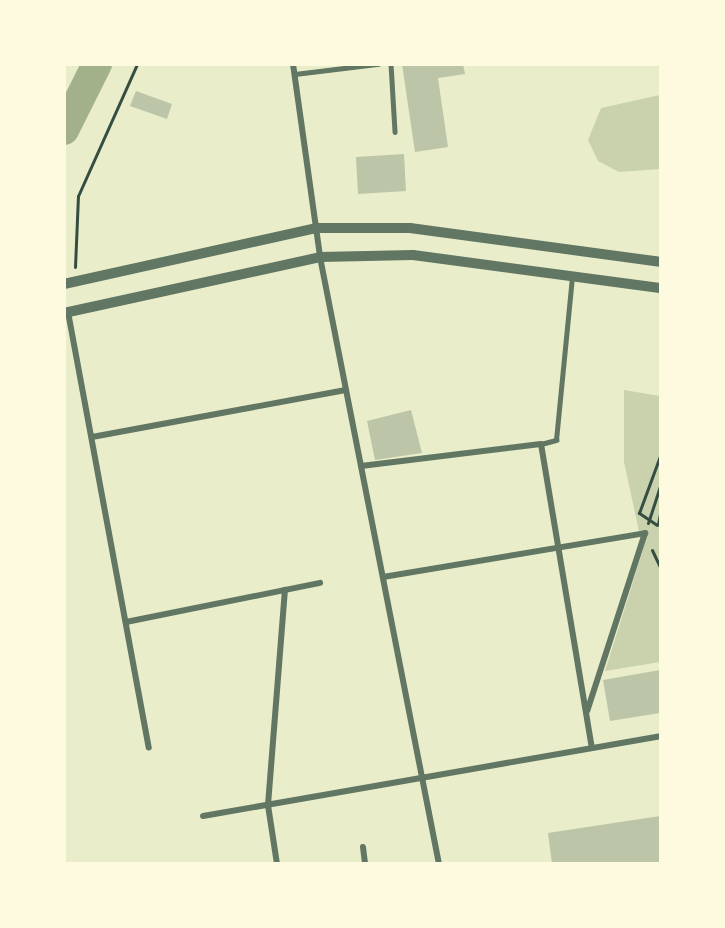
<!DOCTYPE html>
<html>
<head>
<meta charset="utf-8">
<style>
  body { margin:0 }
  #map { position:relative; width:725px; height:928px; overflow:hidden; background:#e9edc9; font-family:"Exo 2",sans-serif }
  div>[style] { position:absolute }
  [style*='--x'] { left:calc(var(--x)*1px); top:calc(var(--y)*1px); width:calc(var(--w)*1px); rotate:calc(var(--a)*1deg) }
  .green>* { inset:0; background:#cad2ad }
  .river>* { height:30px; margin:-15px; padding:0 15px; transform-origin:15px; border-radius:15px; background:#a3b18a }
  .building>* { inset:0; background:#bcc5a7 }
  .path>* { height:3px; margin:-1.5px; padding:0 1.5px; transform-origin:1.5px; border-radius:1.5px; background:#344e41 }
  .service>* { height:4.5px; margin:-2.25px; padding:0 2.25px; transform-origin:2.25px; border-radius:2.25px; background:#617663 }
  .minor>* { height:6px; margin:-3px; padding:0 3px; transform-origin:3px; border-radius:3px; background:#617663 }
  .tertiary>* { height:10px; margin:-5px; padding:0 5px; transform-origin:5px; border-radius:5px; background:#617663 }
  span { translate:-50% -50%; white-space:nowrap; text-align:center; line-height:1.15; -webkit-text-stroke:6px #fefae0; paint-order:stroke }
  .frame { position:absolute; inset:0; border:66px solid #fefae0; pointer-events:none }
</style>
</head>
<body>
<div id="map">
  <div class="green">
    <i style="clip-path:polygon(660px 95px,660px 169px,619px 172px,598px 161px,588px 140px,601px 108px)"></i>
    <i style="clip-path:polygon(624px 390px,660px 396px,660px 662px,605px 671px,643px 550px,624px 462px)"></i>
  </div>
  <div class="river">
    <i style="--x:64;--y:130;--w:74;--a:-63.4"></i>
  </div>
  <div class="building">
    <i style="clip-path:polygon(402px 64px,463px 64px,465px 74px,438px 78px,448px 147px,415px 152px)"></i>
    <i style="clip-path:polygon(136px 91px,172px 104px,167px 119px,130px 106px)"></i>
    <i style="clip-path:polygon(404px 154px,406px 191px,358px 194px,356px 157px)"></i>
    <i style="clip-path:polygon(411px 410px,422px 453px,375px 460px,367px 421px)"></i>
    <i style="clip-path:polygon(660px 670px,660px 713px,610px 721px,603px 680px)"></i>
    <i style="clip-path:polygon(660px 816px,660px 864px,552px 864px,548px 833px)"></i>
  </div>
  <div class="path">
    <i style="--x:75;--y:267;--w:71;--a:-87.6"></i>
    <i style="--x:78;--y:196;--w:145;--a:-65.9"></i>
    <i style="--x:648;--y:523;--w:40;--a:-72"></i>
    <i style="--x:658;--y:524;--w:10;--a:-79"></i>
    <i style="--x:657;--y:525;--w:22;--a:-146"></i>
    <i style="--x:639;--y:513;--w:61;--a:-69.8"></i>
    <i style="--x:652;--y:550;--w:19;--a:65"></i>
  </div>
  <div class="service">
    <i style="--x:391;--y:64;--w:68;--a:86.6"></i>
    <i style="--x:295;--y:74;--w:84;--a:-6.9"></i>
    <i style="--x:541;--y:444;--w:16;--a:-15"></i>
    <i style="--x:556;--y:440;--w:165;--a:-84.4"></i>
  </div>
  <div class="minor">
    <i style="--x:293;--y:64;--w:195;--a:82"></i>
    <i style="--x:320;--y:257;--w:619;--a:78.91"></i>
    <i style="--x:68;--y:312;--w:443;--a:79.5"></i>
    <i style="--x:92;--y:437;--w:258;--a:-10.5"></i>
    <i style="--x:361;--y:466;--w:181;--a:-7"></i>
    <i style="--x:541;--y:444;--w:308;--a:80.5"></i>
    <i style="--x:383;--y:577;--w:266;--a:-9.5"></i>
    <i style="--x:645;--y:533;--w:187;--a:108"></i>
    <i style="--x:126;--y:622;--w:198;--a:-11.4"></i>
    <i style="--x:203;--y:816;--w:464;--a:-9.9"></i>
    <i style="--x:363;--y:847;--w:17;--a:83"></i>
    <i style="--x:277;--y:864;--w:60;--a:-98.7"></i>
    <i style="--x:268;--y:805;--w:216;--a:-85.5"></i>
  </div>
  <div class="tertiary">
    <i style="--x:64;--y:284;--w:258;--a:-12.5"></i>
    <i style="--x:316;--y:228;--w:94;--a:0"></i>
    <i style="--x:410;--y:228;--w:252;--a:7.7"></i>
    <i style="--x:64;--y:313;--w:262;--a:-12.3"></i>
    <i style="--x:320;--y:257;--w:93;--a:-1.2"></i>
    <i style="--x:413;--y:255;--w:249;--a:7.6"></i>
  </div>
  <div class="frame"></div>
</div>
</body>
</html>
